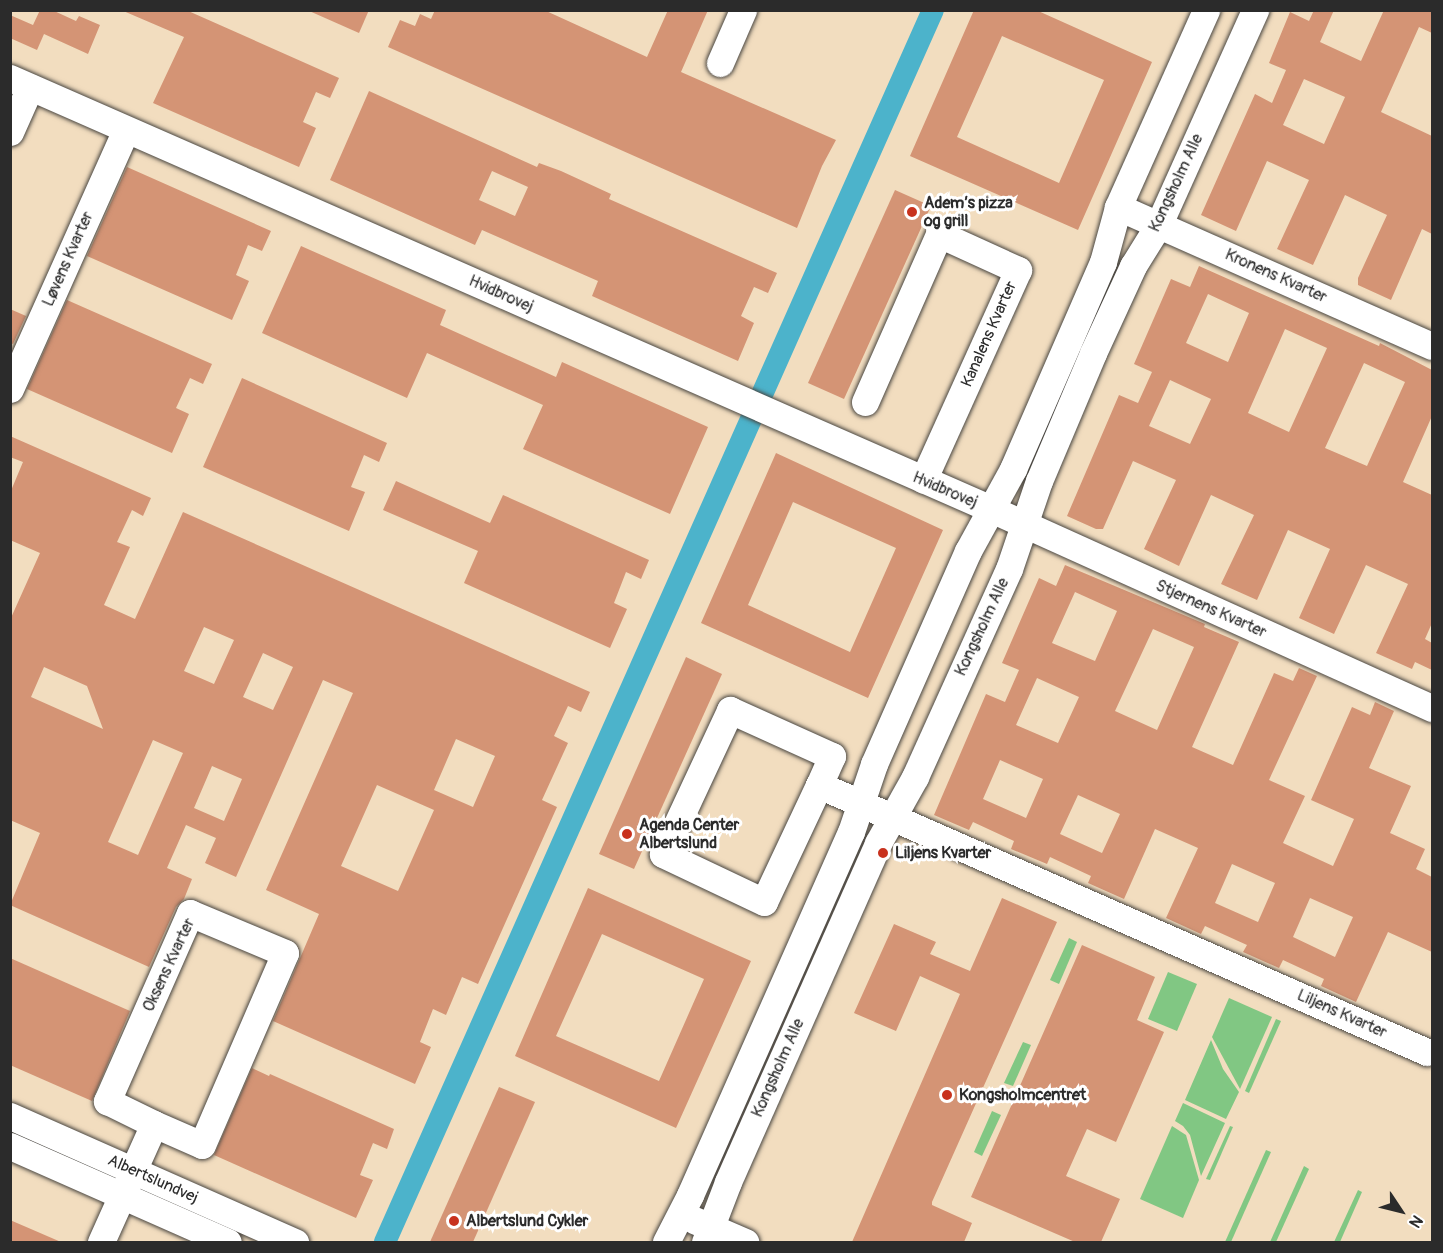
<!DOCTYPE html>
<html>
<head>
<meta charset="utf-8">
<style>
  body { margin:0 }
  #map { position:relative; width:1443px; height:1253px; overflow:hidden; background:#f2ddbf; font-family:Pangolin,sans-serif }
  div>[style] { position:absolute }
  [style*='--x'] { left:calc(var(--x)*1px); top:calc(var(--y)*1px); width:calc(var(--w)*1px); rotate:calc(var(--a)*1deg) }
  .green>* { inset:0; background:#81c783 }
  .canal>* { height:22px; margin:-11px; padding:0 11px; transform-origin:11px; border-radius:11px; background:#4cb3cb }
  .building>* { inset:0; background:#d49475 }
  .roads { filter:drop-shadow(0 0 2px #494641) drop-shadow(0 0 2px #494641) }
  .minor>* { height:27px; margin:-13.5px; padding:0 13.5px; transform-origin:13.5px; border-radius:13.5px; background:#fff }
  .dots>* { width:16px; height:16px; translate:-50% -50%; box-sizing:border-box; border:3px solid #fff; border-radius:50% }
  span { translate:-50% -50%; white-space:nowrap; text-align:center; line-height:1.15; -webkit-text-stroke:6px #fff; paint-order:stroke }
  .street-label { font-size:16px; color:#2b2b2b }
  .poi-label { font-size:16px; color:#2b2b2b; font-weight:700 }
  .left { translate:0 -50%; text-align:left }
  .frame { position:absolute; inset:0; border:12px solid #2b2b2b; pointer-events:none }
  .north { position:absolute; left:1371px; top:1181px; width:60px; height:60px; -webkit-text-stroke:4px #fff; paint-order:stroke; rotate:125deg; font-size:16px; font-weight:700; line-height:24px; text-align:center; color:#2b2b2b }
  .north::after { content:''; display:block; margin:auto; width:21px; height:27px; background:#2b2b2b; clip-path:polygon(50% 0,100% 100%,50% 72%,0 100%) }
</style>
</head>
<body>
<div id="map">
  <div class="green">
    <i style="clip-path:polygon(1069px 938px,1077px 942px,1059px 984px,1050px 980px)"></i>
    <i style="clip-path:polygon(1168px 972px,1197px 984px,1177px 1031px,1148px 1019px)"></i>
    <i style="clip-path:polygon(1229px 998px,1272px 1017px,1240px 1089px,1212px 1037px)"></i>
    <i style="clip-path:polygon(1276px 1019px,1281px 1021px,1249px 1093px,1245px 1091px)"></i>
    <i style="clip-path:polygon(1211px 1040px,1223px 1069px,1239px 1092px,1226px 1119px,1185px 1100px)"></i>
    <i style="clip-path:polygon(1023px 1042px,1031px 1045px,1013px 1086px,1004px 1083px)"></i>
    <i style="clip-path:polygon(1183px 1103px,1225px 1123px,1201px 1176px,1190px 1135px,1183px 1126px,1175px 1121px)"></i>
    <i style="clip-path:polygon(992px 1111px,1001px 1115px,982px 1156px,974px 1152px)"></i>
    <i style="clip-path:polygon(1172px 1126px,1186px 1135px,1199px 1180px,1183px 1218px,1140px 1199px)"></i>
    <i style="clip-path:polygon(1230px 1126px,1233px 1127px,1210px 1180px,1206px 1179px)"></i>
    <i style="clip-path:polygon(1266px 1150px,1271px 1152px,1231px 1242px,1225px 1242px)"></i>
    <i style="clip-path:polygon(1304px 1166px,1309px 1169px,1276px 1242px,1270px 1242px)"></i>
    <i style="clip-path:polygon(1358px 1190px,1362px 1192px,1340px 1242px,1334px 1242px)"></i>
  </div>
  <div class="canal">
    <i style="--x:385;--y:1242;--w:1348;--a:-66.02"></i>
  </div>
  <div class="building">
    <i style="clip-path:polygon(40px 10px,52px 10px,76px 21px,79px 16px,100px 25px,88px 54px,44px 34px,37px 50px,10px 38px,10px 15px,33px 25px)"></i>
    <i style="clip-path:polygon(121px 10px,186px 10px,339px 78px,330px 98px,316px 92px,303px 122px,316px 128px,299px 167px,153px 103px,184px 37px)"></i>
    <i style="clip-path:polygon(307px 10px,369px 10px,359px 33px)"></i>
    <i style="clip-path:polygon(435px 10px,544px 10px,647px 57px,668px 10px,708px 10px,681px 72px,836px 140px,822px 166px,797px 228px,388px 47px,400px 20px,415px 26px,420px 14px,431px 19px)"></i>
    <i style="clip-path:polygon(evenodd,974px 10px,1036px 10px,1152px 62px,1078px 230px,910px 156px,974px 10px,1002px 36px,1104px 80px,1059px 183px,957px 137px,1002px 36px)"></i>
    <i style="clip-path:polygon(evenodd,1314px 10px,1334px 10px,1320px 42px,1361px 61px,1384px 10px,1432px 10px,1432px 33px,1419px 27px,1381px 112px,1432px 136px,1432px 234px,1422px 229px,1391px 300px,1358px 285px,1358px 278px,1387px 215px,1345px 195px,1313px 265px,1277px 249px,1309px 180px,1267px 161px,1236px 231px,1201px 215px,1255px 94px,1272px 103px,1286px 70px,1269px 63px,1290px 12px,1309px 21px,1314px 10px,1304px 79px,1345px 97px,1324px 144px,1283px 125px,1304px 79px)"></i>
    <i style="clip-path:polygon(evenodd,369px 91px,537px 167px,539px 163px,561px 171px,611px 194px,609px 199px,777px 273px,768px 293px,754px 287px,741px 316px,754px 323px,738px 361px,592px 296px,598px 281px,482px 230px,475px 245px,330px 180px,369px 91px,492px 171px,528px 187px,515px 216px,479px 200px,492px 171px)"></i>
    <i style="clip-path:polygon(127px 167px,271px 231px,262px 251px,248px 245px,236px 275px,249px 281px,232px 320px,87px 256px)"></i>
    <i style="clip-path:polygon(895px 190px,931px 206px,844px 399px,808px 383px)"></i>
    <i style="clip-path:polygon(301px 246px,446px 310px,440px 325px,556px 377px,562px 362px,708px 427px,670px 514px,523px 449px,543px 405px,427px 353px,407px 398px,262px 333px)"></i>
    <i style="clip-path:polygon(evenodd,1199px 266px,1379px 346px,1380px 343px,1432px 370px,1432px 416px,1403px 482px,1432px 495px,1432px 623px,1425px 639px,1432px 643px,1432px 670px,1415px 662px,1412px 669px,1376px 653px,1408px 584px,1366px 565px,1334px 634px,1299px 618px,1330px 549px,1288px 530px,1257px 600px,1221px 584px,1254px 515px,1211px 495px,1179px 566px,1144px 549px,1176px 480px,1133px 461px,1103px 529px,1096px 529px,1067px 516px,1119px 395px,1138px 403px,1152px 372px,1134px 364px,1171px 279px,1190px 287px,1199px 266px,1208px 294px,1249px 313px,1228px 362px,1186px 343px,1208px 294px,1199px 266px,1285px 329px,1327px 348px,1289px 432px,1248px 413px,1285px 329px,1199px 266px,1364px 363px,1405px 382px,1367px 466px,1325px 448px,1364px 363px,1199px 266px,1170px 380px,1211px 399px,1190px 444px,1149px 426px,1170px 380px)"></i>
    <i style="clip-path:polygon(67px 300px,212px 364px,203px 384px,190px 378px,176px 408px,189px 414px,172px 453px,27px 389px)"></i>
    <i style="clip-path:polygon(10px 309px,26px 316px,13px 344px,10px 343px)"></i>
    <i style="clip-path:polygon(242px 378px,387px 443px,379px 462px,364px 455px,351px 487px,365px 492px,349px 531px,203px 467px)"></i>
    <i style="clip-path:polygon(evenodd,10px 436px,151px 498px,143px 516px,132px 510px,117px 542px,130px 547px,104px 605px,135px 619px,183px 512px,590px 692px,581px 712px,568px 706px,554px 736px,568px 743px,542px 800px,557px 807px,478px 984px,462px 977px,446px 1015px,433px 1009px,420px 1042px,431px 1047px,415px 1084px,273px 1021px,319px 914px,266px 890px,353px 693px,323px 680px,236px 877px,205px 863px,216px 838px,186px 825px,167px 868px,192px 879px,184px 899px,176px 907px,149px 967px,10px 905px,40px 833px,10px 820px,10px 620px,40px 553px,10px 540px,10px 493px,23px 462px,10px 457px,10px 436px,204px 627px,234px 640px,214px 684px,184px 671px,204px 627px,10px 436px,263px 653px,293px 667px,273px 710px,243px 697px,263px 653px,10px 436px,44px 667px,87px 686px,103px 729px,31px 697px,44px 667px,10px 436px,456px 739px,495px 756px,473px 807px,434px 790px,456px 739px,10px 436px,153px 740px,183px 753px,138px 855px,108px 842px,153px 740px,10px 436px,212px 766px,242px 779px,224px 821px,194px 808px,212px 766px,10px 436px,377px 785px,434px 810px,398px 891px,341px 866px,377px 785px)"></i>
    <i style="clip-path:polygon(evenodd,776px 453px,943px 530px,868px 698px,701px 623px,776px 453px,793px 502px,896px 548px,850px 652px,748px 605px,793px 502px)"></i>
    <i style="clip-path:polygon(396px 481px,490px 523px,503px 495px,649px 560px,641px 579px,626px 572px,614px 603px,627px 609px,610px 648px,464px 583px,478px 551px,383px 510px)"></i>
    <i style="clip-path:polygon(evenodd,1065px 565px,1205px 624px,1204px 627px,1239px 642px,1192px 747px,1233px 765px,1274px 673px,1293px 681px,1299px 668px,1317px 676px,1269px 780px,1305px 796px,1283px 843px,1333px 866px,1354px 819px,1311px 800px,1352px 707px,1370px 715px,1375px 702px,1394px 711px,1369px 768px,1411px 786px,1390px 833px,1425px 849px,1416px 869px,1432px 877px,1432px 952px,1388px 932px,1356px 1002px,1321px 986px,1324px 979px,1283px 960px,1279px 968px,1243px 952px,1247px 945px,1205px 926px,1201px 934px,1166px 918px,1198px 848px,1155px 829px,1124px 899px,1088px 883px,1091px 876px,1050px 857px,1047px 864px,1011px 849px,1014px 841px,973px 822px,969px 830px,934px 815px,986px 694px,1005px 702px,1019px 670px,1002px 663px,1039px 578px,1056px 586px,1065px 565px,1075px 592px,1117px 611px,1095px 661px,1052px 643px,1075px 592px,1065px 565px,1153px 629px,1194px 647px,1157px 730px,1115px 711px,1153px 629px,1065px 565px,1037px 678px,1079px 697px,1058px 743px,1016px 725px,1037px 678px,1065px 565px,1000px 760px,1043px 779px,1026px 818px,983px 799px,1000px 760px,1065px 565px,1078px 795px,1120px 814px,1102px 853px,1060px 834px,1078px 795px,1065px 565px,1232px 864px,1275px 883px,1258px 922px,1215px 903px,1232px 864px,1065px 565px,1310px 898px,1353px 917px,1335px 957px,1293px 937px,1310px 898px)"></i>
    <i style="clip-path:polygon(686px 657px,722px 674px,634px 869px,599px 854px)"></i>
    <i style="clip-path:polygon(evenodd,588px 888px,751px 961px,676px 1128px,515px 1056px,588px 888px,602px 934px,704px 979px,659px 1081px,556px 1036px,602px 934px)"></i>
    <i style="clip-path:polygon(1002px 898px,1057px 922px,932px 1202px,932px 1205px,972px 1223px,964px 1242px,852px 1242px,960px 994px,920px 976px,896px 1031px,854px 1013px,894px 924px,936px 942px,930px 954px,970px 971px)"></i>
    <i style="clip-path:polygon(1082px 945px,1155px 977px,1137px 1020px,1164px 1032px,1116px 1142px,1087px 1129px,1066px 1176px,1120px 1199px,1101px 1242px,1075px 1242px,971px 1197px)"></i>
    <i style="clip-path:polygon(10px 958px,130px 1011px,92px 1101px,10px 1065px)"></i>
    <i style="clip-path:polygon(252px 1068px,269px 1076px,270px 1074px,394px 1129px,387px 1149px,373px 1143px,360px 1175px,373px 1180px,356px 1218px,214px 1155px)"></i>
    <i style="clip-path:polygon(499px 1087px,535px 1102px,473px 1242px,430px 1242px)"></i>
    <i style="clip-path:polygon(10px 1220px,61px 1242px,10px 1242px)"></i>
  </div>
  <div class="roads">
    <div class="minor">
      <i style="--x:720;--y:63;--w:58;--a:-66.5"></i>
      <i style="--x:10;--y:78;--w:1072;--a:23.72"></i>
      <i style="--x:991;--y:509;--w:484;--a:24.3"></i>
      <i style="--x:10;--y:132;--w:49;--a:-66"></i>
      <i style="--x:1118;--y:207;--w:343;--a:23.9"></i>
      <i style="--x:10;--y:389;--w:284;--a:-65.9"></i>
      <i style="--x:865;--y:402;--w:184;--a:-66.2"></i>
      <i style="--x:939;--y:234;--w:87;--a:24.5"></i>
      <i style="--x:1018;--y:270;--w:230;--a:114.3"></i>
      <i style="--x:819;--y:785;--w:129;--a:115.2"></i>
      <i style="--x:764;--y:902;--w:112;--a:-154.6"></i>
      <i style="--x:663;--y:854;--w:159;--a:-65"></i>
      <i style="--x:730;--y:710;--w:112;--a:24.3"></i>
      <i style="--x:832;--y:756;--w:32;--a:114"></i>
      <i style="--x:819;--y:785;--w:664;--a:23.71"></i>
      <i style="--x:10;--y:1116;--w:312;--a:23.9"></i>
      <i style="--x:10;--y:1146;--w:238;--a:23.8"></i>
      <i style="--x:694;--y:1220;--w:56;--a:23.3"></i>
      <i style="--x:101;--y:1242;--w:129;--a:-65.8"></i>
      <i style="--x:154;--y:1124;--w:52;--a:23.6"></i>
      <i style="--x:202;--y:1145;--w:209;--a:-66.6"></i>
      <i style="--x:285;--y:953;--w:103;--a:-157.2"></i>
      <i style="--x:190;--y:913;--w:206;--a:113.8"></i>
      <i style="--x:107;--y:1101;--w:52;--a:26.1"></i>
      <i style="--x:666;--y:1242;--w:53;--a:-62.9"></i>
      <i style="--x:690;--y:1195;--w:397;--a:-66.1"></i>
      <i style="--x:851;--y:832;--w:72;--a:-71.3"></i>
      <i style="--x:874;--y:764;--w:233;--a:-66.2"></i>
      <i style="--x:968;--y:551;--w:94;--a:-61.2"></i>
      <i style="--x:1013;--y:469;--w:226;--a:-66.5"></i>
      <i style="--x:1103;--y:262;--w:57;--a:-74.7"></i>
      <i style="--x:1118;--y:207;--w:216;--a:-65.9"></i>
      <i style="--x:705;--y:1242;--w:64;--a:-69"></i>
      <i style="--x:728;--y:1182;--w:371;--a:-66.1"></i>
      <i style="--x:878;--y:843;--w:76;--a:-60.7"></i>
      <i style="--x:915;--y:777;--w:228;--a:-65.7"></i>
      <i style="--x:1009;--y:569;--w:93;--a:-71.2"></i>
      <i style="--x:1039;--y:481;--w:139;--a:-67.1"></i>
      <i style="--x:1093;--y:353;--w:96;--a:-65.3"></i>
      <i style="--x:1133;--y:266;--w:49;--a:-58.2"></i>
      <i style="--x:1159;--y:224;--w:235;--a:-65.8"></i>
    </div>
  </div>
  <div class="dots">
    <i style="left:912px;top:212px;background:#c8321e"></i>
    <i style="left:627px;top:834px;background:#c8321e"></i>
    <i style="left:883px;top:853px;background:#c8321e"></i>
    <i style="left:947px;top:1095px;background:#c8321e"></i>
    <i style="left:454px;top:1221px;background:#c8321e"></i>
  </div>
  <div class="street-label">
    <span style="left:1176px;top:183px;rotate:-65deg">Kongsholm Alle</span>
    <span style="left:68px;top:259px;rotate:-66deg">Løvens Kvarter</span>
    <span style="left:1276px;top:276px;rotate:24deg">Kronens Kvarter</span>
    <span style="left:501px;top:294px;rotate:24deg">Hvidbrovej</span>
    <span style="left:989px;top:334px;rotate:-66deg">Kanalens Kvarter</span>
    <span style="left:945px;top:490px;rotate:23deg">Hvidbrovej</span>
    <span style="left:1211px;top:609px;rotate:24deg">Stjernens Kvarter</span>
    <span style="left:982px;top:627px;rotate:-65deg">Kongsholm Alle</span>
    <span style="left:169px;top:965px;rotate:-65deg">Oksens Kvarter</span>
    <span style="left:1342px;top:1014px;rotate:24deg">Liljens Kvarter</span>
    <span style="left:778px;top:1068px;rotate:-66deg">Kongsholm Alle</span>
    <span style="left:153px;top:1179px;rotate:24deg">Albertslundvej</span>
  </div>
  <div class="poi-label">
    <span class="left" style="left:924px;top:212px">Adem’s pizza<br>og grill</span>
    <span class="left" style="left:639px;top:834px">Agenda Center<br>Albertslund</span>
    <span class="left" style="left:895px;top:853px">Liljens Kvarter</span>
    <span class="left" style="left:959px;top:1095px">Kongsholmcentret</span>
    <span class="left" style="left:466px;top:1221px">Albertslund Cykler</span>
  </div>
  <div class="frame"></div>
  <div class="north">N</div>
</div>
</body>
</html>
